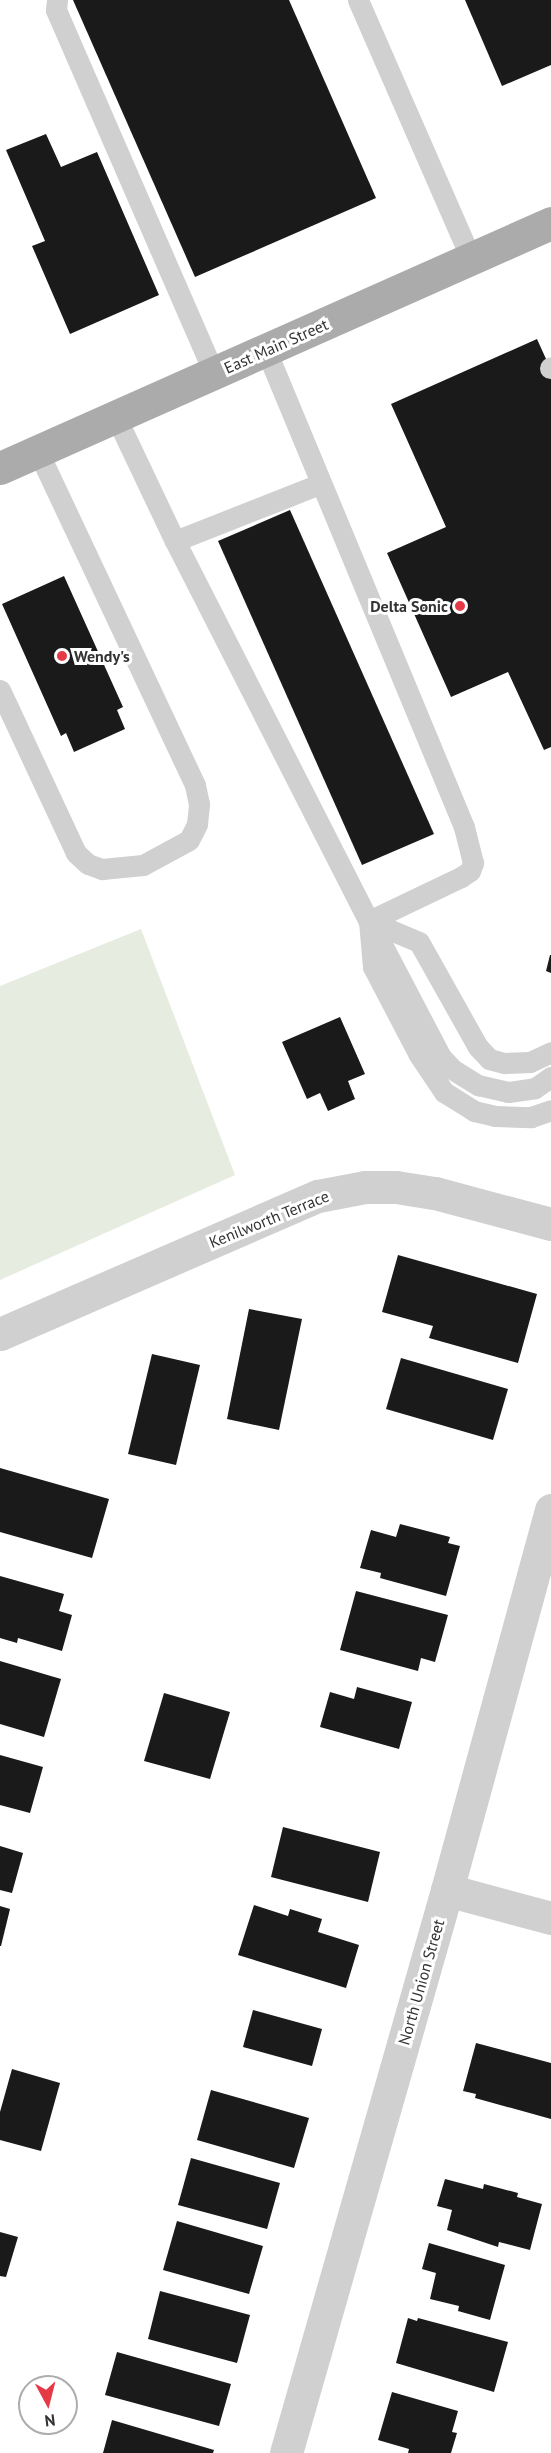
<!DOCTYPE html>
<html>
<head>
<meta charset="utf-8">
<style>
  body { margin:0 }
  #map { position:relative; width:551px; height:2453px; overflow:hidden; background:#fff; font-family:"PT Sans",sans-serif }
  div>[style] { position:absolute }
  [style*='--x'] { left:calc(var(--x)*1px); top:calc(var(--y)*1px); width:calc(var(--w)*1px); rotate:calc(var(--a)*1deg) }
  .green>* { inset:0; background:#e6ecdf }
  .building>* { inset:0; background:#1a1a1a }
  .service>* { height:21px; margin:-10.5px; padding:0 10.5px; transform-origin:10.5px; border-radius:10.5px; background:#d0d0d0 }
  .minor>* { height:33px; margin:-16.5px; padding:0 16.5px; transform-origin:16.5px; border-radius:16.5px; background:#d0d0d0 }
  .tertiary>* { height:33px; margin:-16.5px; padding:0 16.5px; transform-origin:16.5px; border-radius:16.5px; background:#d0d0d0 }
  .primary>* { height:33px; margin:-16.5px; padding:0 16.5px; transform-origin:16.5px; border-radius:16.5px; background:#ababab }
  .dots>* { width:16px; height:16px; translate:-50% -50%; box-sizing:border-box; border:3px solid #fff; border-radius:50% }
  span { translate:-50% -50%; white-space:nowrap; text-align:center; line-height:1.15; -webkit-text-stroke:6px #fff; paint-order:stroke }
  .street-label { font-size:16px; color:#333 }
  .poi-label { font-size:16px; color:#333; font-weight:700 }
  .right { translate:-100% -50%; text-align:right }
  .left { translate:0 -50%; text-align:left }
  .north { position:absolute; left:18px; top:2375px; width:60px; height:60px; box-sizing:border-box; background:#fff; border:2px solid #adadad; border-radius:50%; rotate:173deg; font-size:16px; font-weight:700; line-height:24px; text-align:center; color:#333 }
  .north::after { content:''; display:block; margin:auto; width:21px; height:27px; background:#e63946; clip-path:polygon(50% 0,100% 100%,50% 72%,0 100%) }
</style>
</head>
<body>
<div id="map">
  <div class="green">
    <i style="clip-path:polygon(141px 929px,235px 1175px,0 1280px,0 986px)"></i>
  </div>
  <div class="building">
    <i style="clip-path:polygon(73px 0,289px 0,376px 198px,195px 277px)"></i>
    <i style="clip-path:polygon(465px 0,551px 0,551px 65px,502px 86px)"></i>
    <i style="clip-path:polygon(46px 134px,61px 167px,97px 152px,159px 295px,70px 334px,32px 246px,45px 241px,6px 150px)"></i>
    <i style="clip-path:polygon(537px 339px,551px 370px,551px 747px,544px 750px,508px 672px,451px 697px,387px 553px,446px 527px,391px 404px)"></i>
    <i style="clip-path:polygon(290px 510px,434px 834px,362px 865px,218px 541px)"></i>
    <i style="clip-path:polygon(64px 576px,123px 707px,117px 710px,125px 729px,74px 752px,66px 733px,61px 736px,2px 604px)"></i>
    <i style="clip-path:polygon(550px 955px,551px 955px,551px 973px,546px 971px)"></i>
    <i style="clip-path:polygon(340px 1017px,365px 1074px,348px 1081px,355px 1099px,328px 1111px,320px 1093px,307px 1099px,282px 1042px)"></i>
    <i style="clip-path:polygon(398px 1255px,537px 1294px,518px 1363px,429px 1338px,433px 1326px,382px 1312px)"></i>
    <i style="clip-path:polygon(249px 1309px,302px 1319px,279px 1430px,227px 1419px)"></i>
    <i style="clip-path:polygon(152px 1354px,200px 1365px,176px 1465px,128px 1454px)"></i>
    <i style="clip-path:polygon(401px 1358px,508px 1389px,493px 1440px,386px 1409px)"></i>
    <i style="clip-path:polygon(0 1468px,109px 1499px,92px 1558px,0 1532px)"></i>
    <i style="clip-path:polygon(400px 1524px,450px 1537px,448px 1543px,460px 1546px,446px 1596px,380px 1578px,381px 1573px,360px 1568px,371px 1530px,396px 1537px)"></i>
    <i style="clip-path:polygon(0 1576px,64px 1594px,59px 1611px,72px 1615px,62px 1651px,18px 1638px,17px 1643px,0 1638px)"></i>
    <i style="clip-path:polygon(356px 1591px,448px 1615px,435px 1662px,421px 1658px,418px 1671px,340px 1650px)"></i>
    <i style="clip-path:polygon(0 1661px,61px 1679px,44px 1737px,0 1724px)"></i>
    <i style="clip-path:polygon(357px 1687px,412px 1702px,399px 1749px,320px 1727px,330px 1692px,354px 1699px)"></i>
    <i style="clip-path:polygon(164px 1693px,230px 1712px,210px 1779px,144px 1761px)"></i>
    <i style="clip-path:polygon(0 1755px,43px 1767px,30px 1813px,0 1805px)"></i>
    <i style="clip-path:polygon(283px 1827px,380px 1852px,368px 1902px,271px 1877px)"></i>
    <i style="clip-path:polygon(0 1846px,23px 1853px,12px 1893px,0 1890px)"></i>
    <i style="clip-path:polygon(254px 1905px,288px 1916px,290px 1909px,322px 1919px,318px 1932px,359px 1945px,346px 1988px,238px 1955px)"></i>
    <i style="clip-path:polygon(0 1906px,10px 1909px,1px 1946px,0 1946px)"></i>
    <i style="clip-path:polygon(253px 2010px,322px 2029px,312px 2066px,243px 2047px)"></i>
    <i style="clip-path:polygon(476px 2043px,551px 2063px,551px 2119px,475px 2098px,476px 2094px,463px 2091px)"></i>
    <i style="clip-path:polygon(12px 2069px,60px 2083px,41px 2151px,0 2140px,0 2112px)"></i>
    <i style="clip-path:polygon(211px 2090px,309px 2118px,294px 2168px,197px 2140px)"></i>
    <i style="clip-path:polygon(191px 2158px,280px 2183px,267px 2229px,178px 2205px)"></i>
    <i style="clip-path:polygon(445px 2179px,483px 2189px,484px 2184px,518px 2193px,517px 2197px,542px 2204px,530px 2250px,499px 2242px,498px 2247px,447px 2230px,452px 2210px,437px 2206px)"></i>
    <i style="clip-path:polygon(177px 2221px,263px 2246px,249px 2294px,163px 2270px)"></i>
    <i style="clip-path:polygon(0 2232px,18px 2237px,6px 2277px,0 2276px)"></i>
    <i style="clip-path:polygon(429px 2243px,505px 2265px,490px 2320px,458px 2311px,459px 2306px,430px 2299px,436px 2273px,422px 2269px)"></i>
    <i style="clip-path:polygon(160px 2291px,250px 2315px,237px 2363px,148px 2339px)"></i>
    <i style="clip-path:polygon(408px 2318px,417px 2321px,418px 2318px,508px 2342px,494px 2392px,396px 2363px)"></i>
    <i style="clip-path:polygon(117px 2352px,231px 2384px,219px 2426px,105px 2395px)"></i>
    <i style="clip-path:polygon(392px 2392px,458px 2411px,452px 2432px,457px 2433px,451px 2453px,408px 2453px,409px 2449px,378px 2440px)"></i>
    <i style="clip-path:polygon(112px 2420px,214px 2450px,213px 2453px,103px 2453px)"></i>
  </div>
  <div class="service">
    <i style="--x:57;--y:0;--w:10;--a:96"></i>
    <i style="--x:56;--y:10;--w:396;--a:66.5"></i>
    <i style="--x:358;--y:0;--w:283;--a:66.4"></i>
    <i style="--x:550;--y:368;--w:1;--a:-45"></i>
    <i style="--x:116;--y:417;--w:137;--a:64.6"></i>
    <i style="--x:175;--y:541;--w:427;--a:63"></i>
    <i style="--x:369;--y:921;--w:102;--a:-25.6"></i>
    <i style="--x:461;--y:877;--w:11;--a:-34"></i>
    <i style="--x:470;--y:871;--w:9;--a:-69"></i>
    <i style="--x:473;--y:863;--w:37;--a:-104"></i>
    <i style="--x:464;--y:827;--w:516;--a:-112.54"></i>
    <i style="--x:175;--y:541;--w:156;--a:-21.5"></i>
    <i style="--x:0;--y:690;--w:180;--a:65"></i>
    <i style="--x:76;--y:853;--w:16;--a:43"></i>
    <i style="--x:88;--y:864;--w:15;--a:20"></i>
    <i style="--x:102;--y:869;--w:41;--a:-5.6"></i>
    <i style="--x:143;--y:865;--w:52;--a:-28.5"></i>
    <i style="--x:189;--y:840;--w:18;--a:-63"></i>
    <i style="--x:197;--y:824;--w:20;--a:-84"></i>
    <i style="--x:199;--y:804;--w:19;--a:-102"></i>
    <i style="--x:195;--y:785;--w:369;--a:-115.2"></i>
    <i style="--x:369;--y:921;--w:46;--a:85"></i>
    <i style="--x:373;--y:967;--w:99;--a:62.4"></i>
    <i style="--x:419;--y:1055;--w:45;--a:56"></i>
    <i style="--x:444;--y:1092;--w:36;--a:32"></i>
    <i style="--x:474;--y:1111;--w:22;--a:13"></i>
    <i style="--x:495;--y:1116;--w:36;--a:2"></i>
    <i style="--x:531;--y:1117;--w:21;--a:-19"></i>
    <i style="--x:369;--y:921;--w:54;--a:22.8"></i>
    <i style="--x:419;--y:942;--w:120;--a:60.7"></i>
    <i style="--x:478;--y:1047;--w:16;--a:47"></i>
    <i style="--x:489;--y:1059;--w:16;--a:15"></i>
    <i style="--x:504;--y:1063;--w:26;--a:-2"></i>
    <i style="--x:530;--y:1062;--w:23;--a:-25"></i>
    <i style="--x:374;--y:929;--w:144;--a:62.4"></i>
    <i style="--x:441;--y:1057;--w:16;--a:47"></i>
    <i style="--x:452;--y:1069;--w:31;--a:32"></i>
    <i style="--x:478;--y:1085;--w:31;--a:13"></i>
    <i style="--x:508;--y:1092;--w:27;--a:-8"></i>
    <i style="--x:535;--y:1088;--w:19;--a:-35"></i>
  </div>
  <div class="minor">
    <i style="--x:0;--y:1334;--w:347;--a:-23.5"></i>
    <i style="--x:318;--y:1196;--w:48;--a:-10.8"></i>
    <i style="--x:365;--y:1187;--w:31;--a:0"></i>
    <i style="--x:396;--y:1187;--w:39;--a:9"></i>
    <i style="--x:435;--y:1193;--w:120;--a:15"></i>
    <i style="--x:447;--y:1890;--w:108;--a:15.1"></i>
  </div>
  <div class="tertiary">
    <i style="--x:286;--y:2453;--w:586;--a:-74.04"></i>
    <i style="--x:447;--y:1890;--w:394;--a:-74.7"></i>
  </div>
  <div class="primary">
    <i style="--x:0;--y:468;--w:603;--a:-23.97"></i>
  </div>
  <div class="dots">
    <i style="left:460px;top:606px;background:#e63946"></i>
    <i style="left:62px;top:656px;background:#e63946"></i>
  </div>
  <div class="street-label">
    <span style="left:276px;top:346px;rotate:-24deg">East Main Street</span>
    <span style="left:269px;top:1219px;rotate:-22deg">Kenilworth Terrace</span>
    <span style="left:421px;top:1982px;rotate:-74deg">North Union Street</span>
  </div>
  <div class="poi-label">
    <span class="right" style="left:448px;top:606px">Delta Sonic</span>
    <span class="left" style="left:74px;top:656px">Wendy's</span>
  </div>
  <div class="north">N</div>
</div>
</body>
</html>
